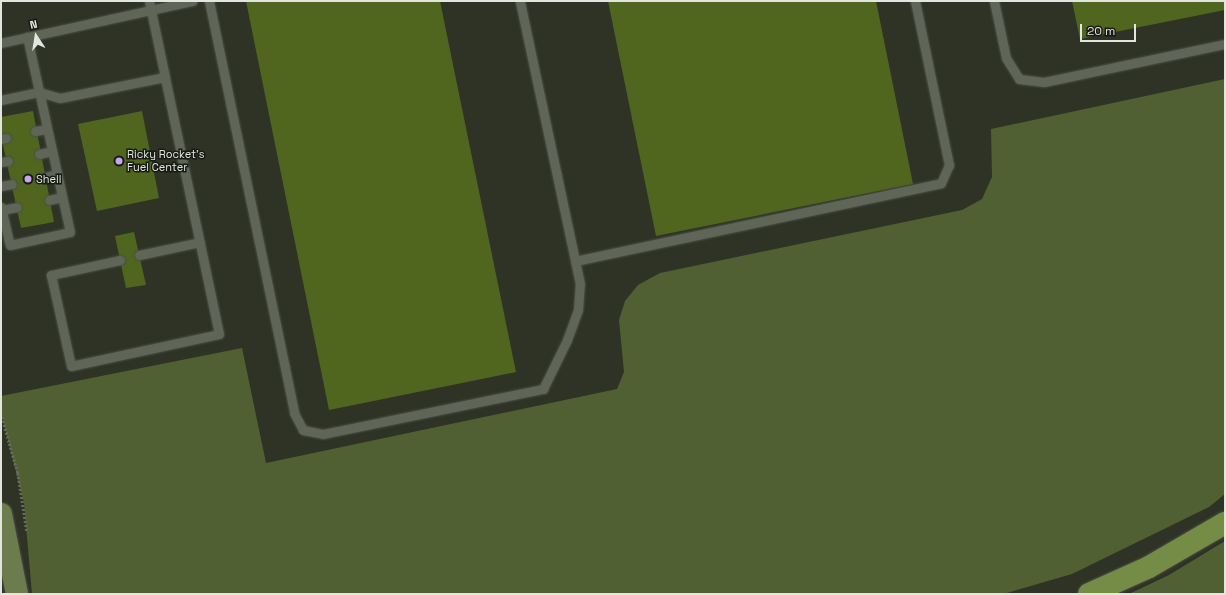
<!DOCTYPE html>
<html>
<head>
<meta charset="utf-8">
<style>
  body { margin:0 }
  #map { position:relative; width:1226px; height:595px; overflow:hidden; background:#2e3326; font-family:"Space Grotesk",sans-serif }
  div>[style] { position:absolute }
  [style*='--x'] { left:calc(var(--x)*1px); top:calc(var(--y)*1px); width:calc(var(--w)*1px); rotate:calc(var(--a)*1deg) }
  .green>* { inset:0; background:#516033 }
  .building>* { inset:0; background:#50661f }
  .path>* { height:2.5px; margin-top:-1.25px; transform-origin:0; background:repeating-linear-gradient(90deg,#666a5f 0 2px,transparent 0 4px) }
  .roads { filter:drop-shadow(0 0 1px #4b4f45) drop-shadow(0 0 1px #4b4f45) }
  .service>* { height:9px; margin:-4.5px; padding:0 4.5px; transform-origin:4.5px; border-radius:4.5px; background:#5f6557 }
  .primary>* { height:22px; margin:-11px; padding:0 11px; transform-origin:11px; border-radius:11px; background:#6c7c4d }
  .motorway>* { height:22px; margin:-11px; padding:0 11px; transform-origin:11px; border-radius:11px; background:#758c47 }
  .dots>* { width:11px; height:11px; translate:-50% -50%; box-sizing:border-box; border:2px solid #171a14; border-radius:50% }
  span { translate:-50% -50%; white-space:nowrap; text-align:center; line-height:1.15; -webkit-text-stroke:3px #171a14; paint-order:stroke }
  .poi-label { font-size:11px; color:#e3e6de }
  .left { translate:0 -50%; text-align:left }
  .frame { position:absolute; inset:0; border:2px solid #e3e6de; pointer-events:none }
  .north { position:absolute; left:16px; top:16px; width:40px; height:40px; -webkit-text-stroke:3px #171a14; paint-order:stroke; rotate:348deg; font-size:11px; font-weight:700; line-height:16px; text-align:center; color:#e3e6de }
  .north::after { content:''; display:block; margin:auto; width:14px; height:18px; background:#e3e6de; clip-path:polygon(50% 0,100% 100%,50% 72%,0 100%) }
  .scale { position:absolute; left:1080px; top:24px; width:56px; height:18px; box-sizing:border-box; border:2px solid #e3e6de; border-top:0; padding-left:5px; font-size:12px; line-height:14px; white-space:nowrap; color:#e3e6de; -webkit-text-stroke:3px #171a14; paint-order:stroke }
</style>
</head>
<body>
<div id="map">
  <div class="green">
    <i style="clip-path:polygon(1225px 79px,1225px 494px,1209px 507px,1072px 574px,1003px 594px,32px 594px,24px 503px,1px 413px,1px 396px,242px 348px,266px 463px,617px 389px,624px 372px,619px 320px,625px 301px,638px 285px,660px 273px,962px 210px,982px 199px,992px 177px,991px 129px)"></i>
    <i style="clip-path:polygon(1225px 541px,1225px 594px,1129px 594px,1169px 575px)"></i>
  </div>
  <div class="building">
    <i style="clip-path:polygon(246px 1px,440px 1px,516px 372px,329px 410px)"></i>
    <i style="clip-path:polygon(608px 1px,876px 1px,913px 184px,656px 236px)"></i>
    <i style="clip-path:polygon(1072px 1px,1225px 1px,1225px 10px,1080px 39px)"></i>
    <i style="clip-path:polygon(33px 111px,54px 222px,21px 228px,1px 136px,1px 117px)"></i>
    <i style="clip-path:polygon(142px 111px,159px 198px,97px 211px,78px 124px)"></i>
    <i style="clip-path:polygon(134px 232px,146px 285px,126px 288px,115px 236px)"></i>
  </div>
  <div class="path">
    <i style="--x:1;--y:413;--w:62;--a:74.2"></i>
    <i style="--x:18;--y:473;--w:60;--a:81.3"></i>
  </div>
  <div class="roads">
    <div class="service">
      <i style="--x:209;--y:1;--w:421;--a:78.3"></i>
      <i style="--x:294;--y:413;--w:19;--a:62"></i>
      <i style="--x:303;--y:430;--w:20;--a:11"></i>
      <i style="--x:323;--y:434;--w:225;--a:-11.6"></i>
      <i style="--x:543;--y:389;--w:55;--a:-63.9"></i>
      <i style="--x:567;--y:340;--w:32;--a:-70"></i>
      <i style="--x:578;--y:310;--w:26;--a:-86"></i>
      <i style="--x:580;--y:284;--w:289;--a:-102"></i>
      <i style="--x:994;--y:1;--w:58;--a:78.1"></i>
      <i style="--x:1006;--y:58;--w:25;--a:58"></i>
      <i style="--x:1019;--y:79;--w:25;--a:7"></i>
      <i style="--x:1044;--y:82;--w:185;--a:-11.9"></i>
      <i style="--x:1;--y:43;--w:196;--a:-12.4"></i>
      <i style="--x:1;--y:100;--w:39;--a:-12"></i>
      <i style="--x:39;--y:92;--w:22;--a:16"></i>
      <i style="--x:60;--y:98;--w:107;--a:-11.3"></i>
      <i style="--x:165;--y:77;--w:78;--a:-101.9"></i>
      <i style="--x:35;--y:131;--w:12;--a:-9"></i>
      <i style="--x:1;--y:139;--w:5;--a:-11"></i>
      <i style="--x:39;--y:154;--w:13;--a:-13"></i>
      <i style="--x:1;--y:162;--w:7;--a:-8"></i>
      <i style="--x:45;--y:177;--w:12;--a:-14"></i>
      <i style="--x:1;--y:186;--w:11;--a:-10"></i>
      <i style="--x:49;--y:200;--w:13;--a:-13"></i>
      <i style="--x:1;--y:207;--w:39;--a:77"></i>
      <i style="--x:10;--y:245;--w:61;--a:-12.2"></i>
      <i style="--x:70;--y:232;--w:200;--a:-102.4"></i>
      <i style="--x:2;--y:210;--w:15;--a:-11"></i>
      <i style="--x:139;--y:255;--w:62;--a:-12"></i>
      <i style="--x:120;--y:260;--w:71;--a:167.7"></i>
      <i style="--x:51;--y:275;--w:93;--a:77.6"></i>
      <i style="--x:71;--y:366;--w:151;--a:-12.2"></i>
      <i style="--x:219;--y:334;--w:263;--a:-101.9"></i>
      <i style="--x:575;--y:261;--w:374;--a:-12"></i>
      <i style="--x:941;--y:183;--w:20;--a:-66"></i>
      <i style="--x:949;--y:165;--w:167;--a:-101.7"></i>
    </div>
    <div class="primary">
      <i style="--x:1;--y:514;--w:82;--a:78.7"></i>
    </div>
    <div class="motorway">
      <i style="--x:1089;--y:594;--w:66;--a:-24.2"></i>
      <i style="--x:1149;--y:567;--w:88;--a:-30.1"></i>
    </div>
  </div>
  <div class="dots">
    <i style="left:119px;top:161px;background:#c7a6ef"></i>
    <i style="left:28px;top:179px;background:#c7a6ef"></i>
  </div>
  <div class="poi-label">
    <span class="left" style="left:127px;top:161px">Ricky Rocket's<br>Fuel Center</span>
    <span class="left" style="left:36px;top:179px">Shell</span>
  </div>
  <div class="frame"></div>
  <div class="north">N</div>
  <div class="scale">20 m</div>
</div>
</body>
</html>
